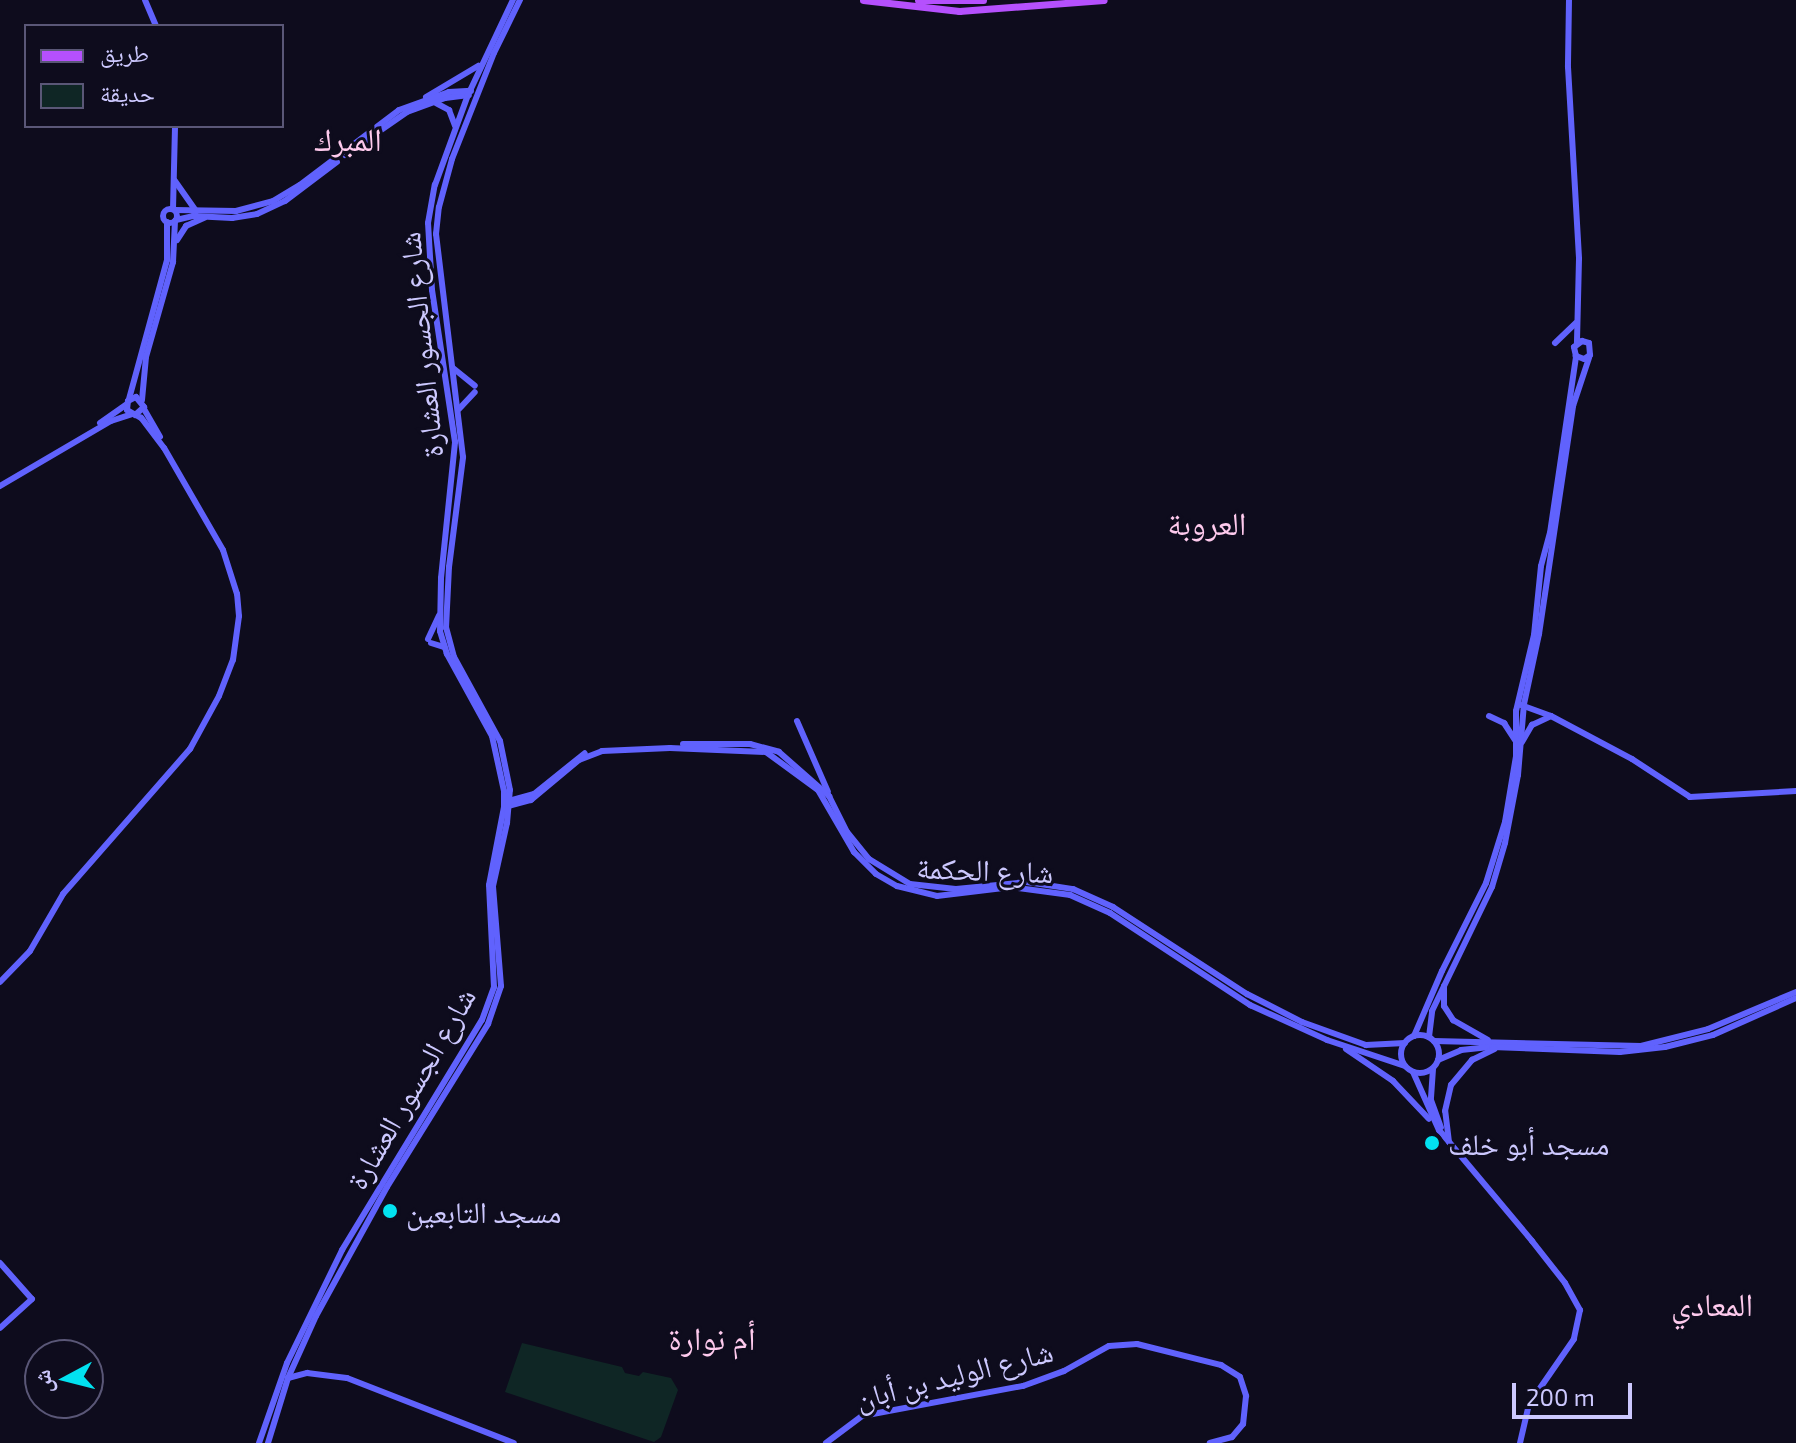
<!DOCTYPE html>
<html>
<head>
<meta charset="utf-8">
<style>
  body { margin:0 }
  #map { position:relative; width:1796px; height:1443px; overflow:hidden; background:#0e0c1d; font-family:"Exo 2","Noto Naskh Arabic",sans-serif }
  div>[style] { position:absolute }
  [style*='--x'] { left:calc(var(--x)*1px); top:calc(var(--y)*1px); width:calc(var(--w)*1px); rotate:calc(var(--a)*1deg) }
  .green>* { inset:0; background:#0f2625 }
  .secondary>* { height:6px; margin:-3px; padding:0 3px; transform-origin:3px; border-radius:3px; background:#6062fd }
  .secondary>.ring { margin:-3px; padding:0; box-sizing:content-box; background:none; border:6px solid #6062fd; border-radius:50% }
  .primary>* { height:7px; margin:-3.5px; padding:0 3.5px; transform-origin:3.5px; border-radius:3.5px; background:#b550fd }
  .dots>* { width:22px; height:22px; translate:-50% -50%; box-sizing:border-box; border:4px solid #0e0c1d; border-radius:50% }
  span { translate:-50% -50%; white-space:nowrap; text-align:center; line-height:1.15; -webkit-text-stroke:6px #0e0c1d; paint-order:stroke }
  .street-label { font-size:30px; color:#ccc8fe }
  .poi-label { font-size:30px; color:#ccc8fe }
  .left { translate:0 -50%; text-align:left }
  .neighbourhood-label { font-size:32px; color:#fecaed }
  .legend { position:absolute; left:24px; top:24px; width:260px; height:104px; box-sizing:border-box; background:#0e0c1d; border:2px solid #5a5777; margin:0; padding:10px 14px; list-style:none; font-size:24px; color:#ccc8fe }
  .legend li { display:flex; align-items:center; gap:16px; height:40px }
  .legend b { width:40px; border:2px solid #5a5777 }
  .north { position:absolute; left:24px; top:1339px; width:80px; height:80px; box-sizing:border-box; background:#0e0c1d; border:2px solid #5a5777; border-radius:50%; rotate:263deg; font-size:22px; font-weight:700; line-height:32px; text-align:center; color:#ccc8fe }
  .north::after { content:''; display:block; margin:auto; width:28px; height:36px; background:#02e2f0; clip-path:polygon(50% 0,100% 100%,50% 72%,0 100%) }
  .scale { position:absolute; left:1512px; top:1383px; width:120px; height:36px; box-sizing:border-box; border:4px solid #ccc8fe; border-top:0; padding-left:10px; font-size:24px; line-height:28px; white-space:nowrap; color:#ccc8fe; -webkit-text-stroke:6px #0e0c1d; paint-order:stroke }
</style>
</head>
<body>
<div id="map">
  <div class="green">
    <i style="clip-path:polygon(522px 1343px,622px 1367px,625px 1373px,639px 1376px,643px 1372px,671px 1378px,678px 1390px,661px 1437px,654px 1442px,505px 1392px)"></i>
  </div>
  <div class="secondary">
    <i style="--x:145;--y:0;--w:28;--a:67"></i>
    <i style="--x:1569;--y:0;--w:67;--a:90.9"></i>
    <i style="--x:1568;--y:67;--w:192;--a:86.7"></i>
    <i style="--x:1579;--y:259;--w:84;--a:91.4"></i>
    <i style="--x:426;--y:97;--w:61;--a:-30.8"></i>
    <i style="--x:436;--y:103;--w:15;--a:28"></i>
    <i style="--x:449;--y:110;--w:17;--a:69"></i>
    <i style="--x:345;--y:155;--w:75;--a:-34.7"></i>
    <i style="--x:407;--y:112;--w:40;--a:-20.2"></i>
    <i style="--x:445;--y:98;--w:24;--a:-7"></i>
    <i style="--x:175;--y:181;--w:37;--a:55"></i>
    <i class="ring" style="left:163px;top:209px;width:8px;height:8px"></i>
    <i style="--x:173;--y:209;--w:83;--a:-88.6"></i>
    <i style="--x:175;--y:210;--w:61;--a:0.9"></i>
    <i style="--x:236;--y:211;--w:38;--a:-15"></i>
    <i style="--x:273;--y:201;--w:31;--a:-31"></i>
    <i style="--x:300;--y:185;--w:124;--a:-37.1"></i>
    <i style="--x:399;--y:110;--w:53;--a:-19.8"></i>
    <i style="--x:449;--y:92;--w:22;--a:-3"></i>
    <i style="--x:176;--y:220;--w:17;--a:-13"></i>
    <i style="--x:193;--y:216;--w:39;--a:3"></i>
    <i style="--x:232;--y:218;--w:25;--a:-9"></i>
    <i style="--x:257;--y:214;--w:31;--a:-25"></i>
    <i style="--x:285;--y:201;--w:65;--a:-36.9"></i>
    <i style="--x:177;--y:240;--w:17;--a:-57"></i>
    <i style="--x:186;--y:226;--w:20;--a:-24"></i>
    <i style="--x:1555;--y:343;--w:29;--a:-44"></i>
    <i style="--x:453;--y:368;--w:28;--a:39"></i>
    <i style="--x:129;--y:399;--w:144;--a:-74.7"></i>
    <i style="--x:167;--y:260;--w:38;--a:-90"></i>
    <i style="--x:142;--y:400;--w:43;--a:-84.7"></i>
    <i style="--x:146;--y:357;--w:99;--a:-74.1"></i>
    <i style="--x:173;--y:262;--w:41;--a:-87.2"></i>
    <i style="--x:144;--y:409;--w:32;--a:60"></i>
    <i style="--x:459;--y:409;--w:23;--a:-47"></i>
    <i style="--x:100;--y:423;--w:33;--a:-35"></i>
    <i style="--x:0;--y:486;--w:129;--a:-30.4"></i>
    <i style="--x:111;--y:421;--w:22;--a:-18"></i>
    <i style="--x:428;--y:639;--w:26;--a:-65"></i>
    <i style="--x:431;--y:643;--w:14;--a:17"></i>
    <i style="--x:1521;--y:705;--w:32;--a:20"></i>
    <i style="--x:1551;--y:716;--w:92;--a:28"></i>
    <i style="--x:1632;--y:759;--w:69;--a:33.2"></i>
    <i style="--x:1690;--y:797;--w:106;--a:-3.2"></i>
    <i style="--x:1489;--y:716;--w:17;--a:25"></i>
    <i style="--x:1504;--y:723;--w:20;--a:57"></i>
    <i style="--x:797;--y:721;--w:77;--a:66.4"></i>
    <i style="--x:1522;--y:742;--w:20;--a:-60"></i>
    <i style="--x:1532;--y:725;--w:21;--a:-25"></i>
    <i style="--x:683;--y:744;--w:67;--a:0"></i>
    <i style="--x:750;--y:744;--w:30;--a:15"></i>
    <i style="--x:779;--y:752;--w:67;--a:41.3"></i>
    <i style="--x:829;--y:796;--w:40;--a:63.4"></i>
    <i style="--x:847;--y:832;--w:35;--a:51"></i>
    <i style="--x:869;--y:859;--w:48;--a:31.4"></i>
    <i style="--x:910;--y:884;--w:46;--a:6.2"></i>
    <i style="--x:956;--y:889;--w:71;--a:-5.6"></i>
    <i style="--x:1027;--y:882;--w:47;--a:8.7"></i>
    <i style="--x:1073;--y:889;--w:44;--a:24.2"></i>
    <i style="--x:1113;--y:907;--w:160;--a:33"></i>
    <i style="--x:1247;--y:994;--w:62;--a:27"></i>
    <i style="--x:1302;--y:1022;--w:68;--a:19.8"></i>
    <i style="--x:1366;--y:1045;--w:39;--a:-3"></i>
    <i style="--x:508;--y:801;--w:27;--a:-15"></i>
    <i style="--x:534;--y:794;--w:65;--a:-38.8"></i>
    <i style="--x:508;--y:806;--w:24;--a:-15"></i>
    <i style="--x:531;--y:800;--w:62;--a:-39.8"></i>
    <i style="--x:579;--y:760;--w:25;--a:-21"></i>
    <i style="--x:602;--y:751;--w:68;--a:-2.5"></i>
    <i style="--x:670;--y:748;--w:96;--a:2.4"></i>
    <i style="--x:766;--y:752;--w:64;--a:36.2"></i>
    <i style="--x:818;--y:790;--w:72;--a:59.9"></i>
    <i style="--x:854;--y:852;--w:31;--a:45"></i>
    <i style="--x:876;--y:874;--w:24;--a:30"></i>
    <i style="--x:897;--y:886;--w:41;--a:14"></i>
    <i style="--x:937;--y:896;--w:75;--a:-6.9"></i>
    <i style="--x:1011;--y:887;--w:60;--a:7.7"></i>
    <i style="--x:1070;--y:895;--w:44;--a:24.2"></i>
    <i style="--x:1110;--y:913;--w:168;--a:33.3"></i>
    <i style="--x:1250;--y:1005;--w:85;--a:24.4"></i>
    <i style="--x:1327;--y:1040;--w:82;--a:18.4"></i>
    <i style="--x:0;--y:982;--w:43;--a:-45.9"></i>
    <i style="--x:30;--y:951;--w:66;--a:-59.9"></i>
    <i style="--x:63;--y:894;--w:193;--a:-48.8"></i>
    <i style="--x:190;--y:749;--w:60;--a:-61.3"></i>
    <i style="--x:219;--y:696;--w:39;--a:-69"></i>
    <i style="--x:233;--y:660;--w:44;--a:-82.2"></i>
    <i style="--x:239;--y:616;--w:22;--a:-95"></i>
    <i style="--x:237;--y:594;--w:46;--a:-107.7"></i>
    <i style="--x:223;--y:550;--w:118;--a:-120"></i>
    <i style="--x:164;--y:448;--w:38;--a:-127"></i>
    <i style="--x:141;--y:418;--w:16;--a:-150"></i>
    <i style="--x:127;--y:410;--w:9;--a:-84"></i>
    <i style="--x:128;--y:401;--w:9;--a:-27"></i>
    <i style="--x:136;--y:397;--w:13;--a:51"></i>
    <i style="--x:144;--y:407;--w:12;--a:138"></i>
    <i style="--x:1444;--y:986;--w:20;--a:90"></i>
    <i style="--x:1444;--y:1006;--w:17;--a:57"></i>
    <i style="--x:1453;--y:1020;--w:40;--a:29.7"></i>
    <i class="ring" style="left:1401px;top:1035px;width:32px;height:32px"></i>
    <i style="--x:1414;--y:1036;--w:71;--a:-66.7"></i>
    <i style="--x:1442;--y:971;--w:98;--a:-63.4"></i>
    <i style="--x:1486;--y:883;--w:64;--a:-72.7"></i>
    <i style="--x:1505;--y:822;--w:67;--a:-80.5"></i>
    <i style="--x:1516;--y:756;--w:45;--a:-90"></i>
    <i style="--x:1516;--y:711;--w:78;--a:-76.7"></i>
    <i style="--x:1534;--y:635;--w:69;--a:-84.2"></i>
    <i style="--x:1541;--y:566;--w:34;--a:-75"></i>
    <i style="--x:1550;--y:533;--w:179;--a:-81.6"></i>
    <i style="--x:1576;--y:356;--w:9;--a:-103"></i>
    <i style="--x:1574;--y:347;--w:10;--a:-37"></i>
    <i style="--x:1582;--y:341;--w:7;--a:16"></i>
    <i style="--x:1589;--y:343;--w:12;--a:85"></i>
    <i style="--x:1590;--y:355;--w:7;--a:146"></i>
    <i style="--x:1584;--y:359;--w:9;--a:-159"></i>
    <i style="--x:1429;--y:1037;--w:26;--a:-83"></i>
    <i style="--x:1432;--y:1011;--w:138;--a:-64.2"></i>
    <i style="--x:1492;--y:887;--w:46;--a:-73.5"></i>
    <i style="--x:1505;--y:843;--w:69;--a:-79.2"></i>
    <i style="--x:1518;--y:775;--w:71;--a:-85.2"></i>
    <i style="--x:1524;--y:704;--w:72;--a:-77.9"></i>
    <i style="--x:1539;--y:634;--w:231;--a:-81.5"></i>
    <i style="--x:1573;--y:406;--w:51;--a:-71.6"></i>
    <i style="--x:1434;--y:1041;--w:207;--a:1.4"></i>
    <i style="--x:1641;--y:1046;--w:69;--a:-14.2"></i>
    <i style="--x:1708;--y:1029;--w:95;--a:-22.8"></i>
    <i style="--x:1346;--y:1049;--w:57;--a:34.2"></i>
    <i style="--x:1393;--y:1081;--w:52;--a:46.5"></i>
    <i style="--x:1438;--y:1060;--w:25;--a:-23"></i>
    <i style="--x:1461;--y:1050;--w:31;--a:-6"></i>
    <i style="--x:1492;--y:1047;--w:128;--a:2.2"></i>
    <i style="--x:1620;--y:1052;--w:45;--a:-6.3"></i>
    <i style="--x:1665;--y:1047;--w:49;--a:-14"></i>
    <i style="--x:1713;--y:1035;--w:91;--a:-24"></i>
    <i style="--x:1433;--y:1069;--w:31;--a:94"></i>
    <i style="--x:1431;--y:1100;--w:29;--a:70"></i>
    <i style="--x:1413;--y:1072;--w:64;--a:65.9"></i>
    <i style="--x:1439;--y:1130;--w:145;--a:50"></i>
    <i style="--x:1532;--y:1241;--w:53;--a:51.8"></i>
    <i style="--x:1565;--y:1283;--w:31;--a:61"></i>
    <i style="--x:1580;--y:1310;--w:30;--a:102"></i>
    <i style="--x:1574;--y:1339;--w:79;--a:124.7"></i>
    <i style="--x:1529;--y:1404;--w:40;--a:103"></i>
    <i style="--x:1449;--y:1142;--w:31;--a:-97"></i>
    <i style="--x:1445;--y:1111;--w:27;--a:-77"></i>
    <i style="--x:1451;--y:1085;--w:33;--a:-50"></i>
    <i style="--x:1472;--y:1060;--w:25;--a:-26"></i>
    <i style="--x:0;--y:1263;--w:48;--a:48.4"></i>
    <i style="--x:32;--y:1299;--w:43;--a:137.8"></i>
    <i style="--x:288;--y:1378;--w:20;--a:-15"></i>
    <i style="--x:307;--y:1373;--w:40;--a:7.1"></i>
    <i style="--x:347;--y:1378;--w:179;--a:21.3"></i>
    <i style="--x:259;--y:1443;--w:85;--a:-70.7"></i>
    <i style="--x:287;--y:1363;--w:126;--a:-64"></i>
    <i style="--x:342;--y:1250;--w:269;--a:-58.7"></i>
    <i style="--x:482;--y:1020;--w:35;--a:-70"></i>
    <i style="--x:494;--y:987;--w:102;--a:-92.8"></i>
    <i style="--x:489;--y:885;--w:79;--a:-79.1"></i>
    <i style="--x:504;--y:807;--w:16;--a:-90"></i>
    <i style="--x:504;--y:791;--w:56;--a:-102.3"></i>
    <i style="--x:492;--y:736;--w:94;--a:-118.8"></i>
    <i style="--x:447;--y:654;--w:24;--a:-107"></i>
    <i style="--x:440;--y:631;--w:53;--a:-88.9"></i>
    <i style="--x:441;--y:578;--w:137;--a:-84.1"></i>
    <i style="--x:455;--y:442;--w:154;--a:-98.6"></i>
    <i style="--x:432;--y:290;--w:67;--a:-93.4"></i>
    <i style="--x:428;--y:223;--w:39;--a:-80"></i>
    <i style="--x:435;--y:185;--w:96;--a:-69.9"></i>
    <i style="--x:468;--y:95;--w:105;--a:-64.7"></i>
    <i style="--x:268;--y:1443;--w:68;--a:-72.9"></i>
    <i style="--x:288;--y:1378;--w:68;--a:-65.7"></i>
    <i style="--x:316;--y:1316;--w:147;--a:-61.2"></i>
    <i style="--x:387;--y:1187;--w:192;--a:-58.2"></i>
    <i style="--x:488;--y:1024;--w:40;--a:-71.1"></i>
    <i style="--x:501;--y:986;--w:100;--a:-94.6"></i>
    <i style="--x:493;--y:886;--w:65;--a:-77.5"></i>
    <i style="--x:507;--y:823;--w:33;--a:-85"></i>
    <i style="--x:510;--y:790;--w:50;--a:-101.5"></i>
    <i style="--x:500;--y:741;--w:96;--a:-118.7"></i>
    <i style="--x:454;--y:657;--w:30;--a:-105"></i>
    <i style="--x:446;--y:628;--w:61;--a:-87.2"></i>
    <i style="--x:449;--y:567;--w:111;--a:-82.7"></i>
    <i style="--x:463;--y:457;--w:225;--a:-96.9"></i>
    <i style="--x:436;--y:234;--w:27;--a:-84"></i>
    <i style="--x:439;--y:207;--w:50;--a:-74.8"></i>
    <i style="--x:452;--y:159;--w:114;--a:-68.4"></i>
    <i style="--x:494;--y:53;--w:59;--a:-63.9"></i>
    <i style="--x:826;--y:1443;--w:45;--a:-36.9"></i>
    <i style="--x:862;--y:1416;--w:164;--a:-10.6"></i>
    <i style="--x:1023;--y:1386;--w:44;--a:-20.1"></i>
    <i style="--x:1064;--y:1371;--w:51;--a:-29.1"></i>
    <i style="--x:1109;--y:1346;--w:28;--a:-4"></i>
    <i style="--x:1137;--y:1344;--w:87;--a:14"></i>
    <i style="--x:1221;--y:1365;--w:22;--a:32"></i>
    <i style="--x:1240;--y:1377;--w:20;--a:72"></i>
    <i style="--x:1246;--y:1396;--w:28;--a:96"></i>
    <i style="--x:1243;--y:1424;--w:17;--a:130"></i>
    <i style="--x:1232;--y:1437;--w:23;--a:165"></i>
  </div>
  <div class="primary">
    <i style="--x:863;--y:0;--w:97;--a:6.5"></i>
    <i style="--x:959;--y:11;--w:145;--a:-4.3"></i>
    <i style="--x:918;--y:0;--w:65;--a:0"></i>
  </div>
  <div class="dots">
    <i style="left:1432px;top:1143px;background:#02e2f0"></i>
    <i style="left:390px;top:1211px;background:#02e2f0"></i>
  </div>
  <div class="street-label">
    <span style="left:420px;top:345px;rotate:-96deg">شارع الجسور العشارة</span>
    <span style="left:985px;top:869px;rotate:2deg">شارع الحكمة</span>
    <span style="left:410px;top:1088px;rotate:-60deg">شارع الجسور العشارة</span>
    <span style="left:954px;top:1374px;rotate:-14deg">شارع الوليد بن أبان</span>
  </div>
  <div class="poi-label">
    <span class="left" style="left:1448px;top:1143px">مسجد أبو خلف</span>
    <span class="left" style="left:406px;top:1211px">مسجد التابعين</span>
  </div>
  <div class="neighbourhood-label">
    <span style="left:348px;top:138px">المبرك</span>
    <span style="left:1207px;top:522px">العروبة</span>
    <span style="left:1712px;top:1303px">المعادي</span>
    <span style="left:712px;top:1337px">أم نوارة</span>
  </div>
  <ul class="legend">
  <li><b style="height:10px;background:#b550fd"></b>طريق</li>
  <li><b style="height:22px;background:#0f2625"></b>حديقة</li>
  </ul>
  <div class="north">ش</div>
  <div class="scale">200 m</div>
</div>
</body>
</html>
